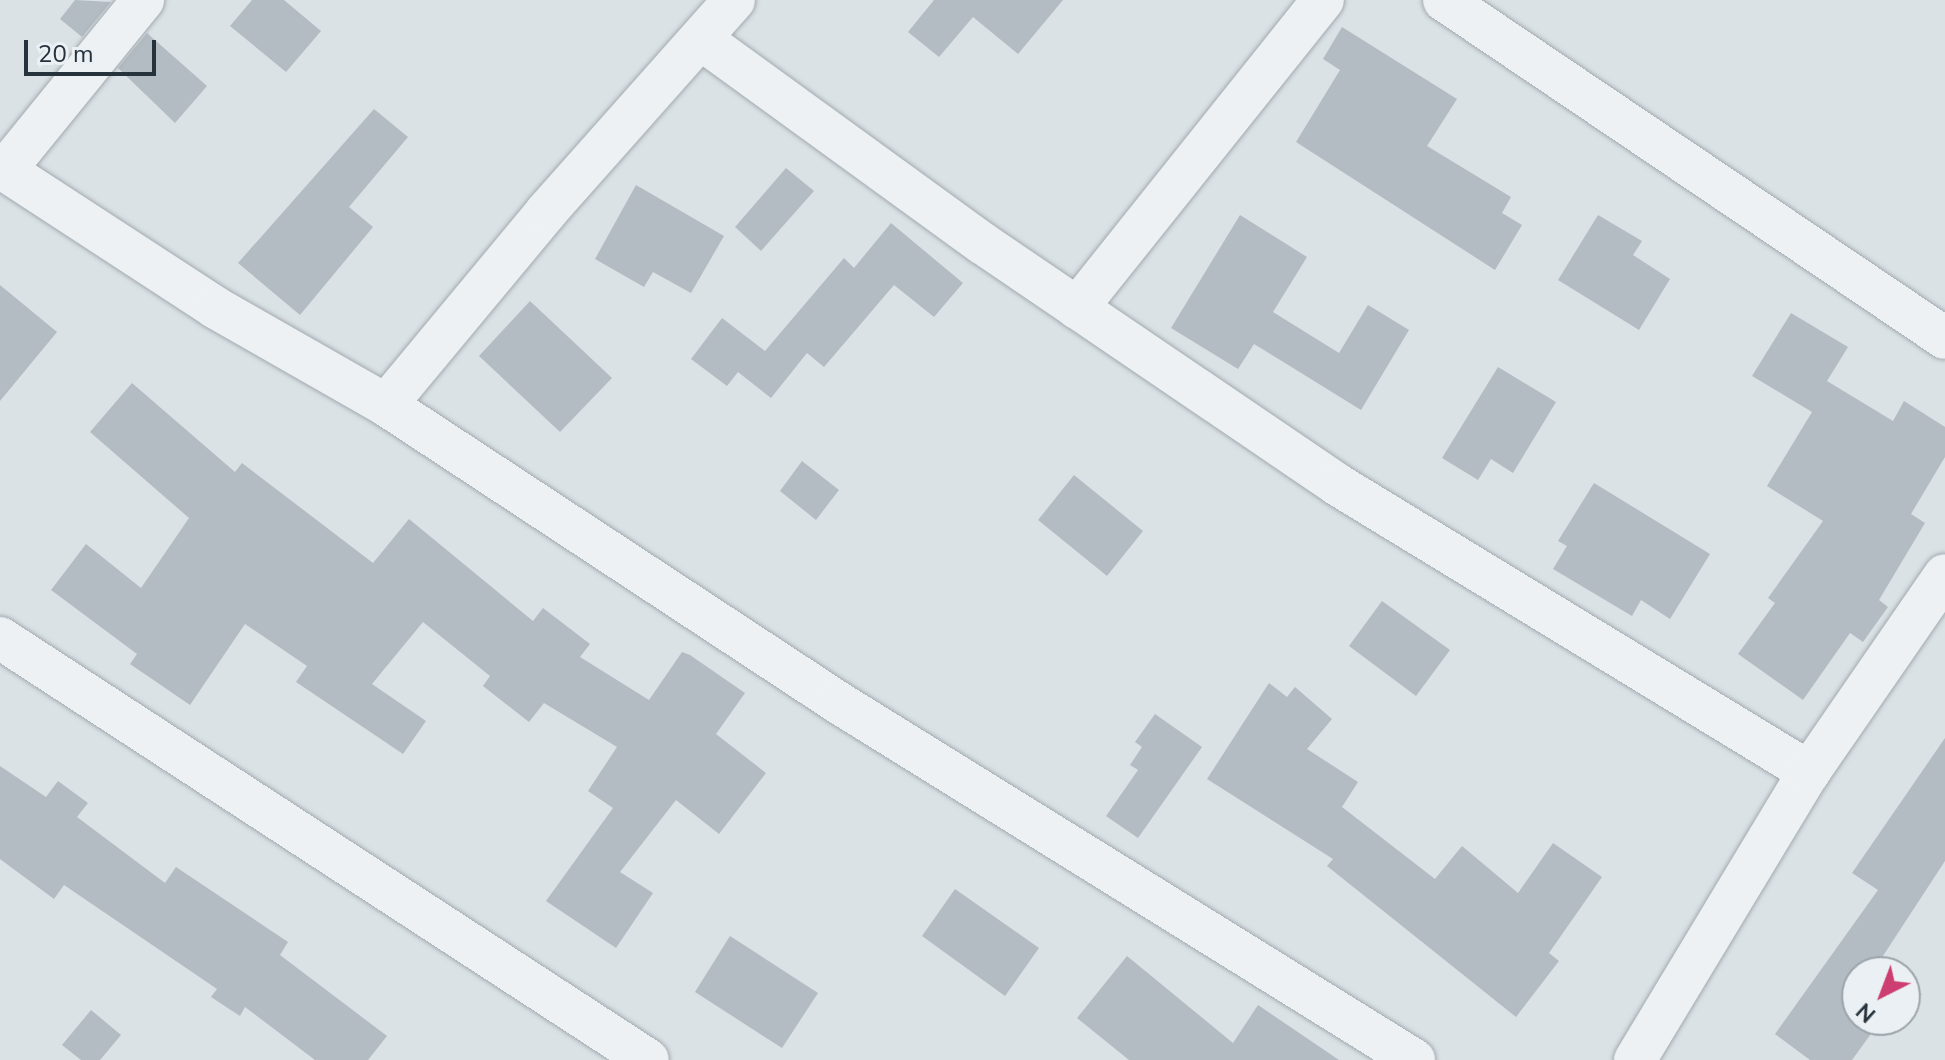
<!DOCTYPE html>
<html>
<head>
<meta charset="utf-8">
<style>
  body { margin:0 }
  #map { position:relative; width:1945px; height:1060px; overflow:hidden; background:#dbe2e6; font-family:"Nunito Sans",sans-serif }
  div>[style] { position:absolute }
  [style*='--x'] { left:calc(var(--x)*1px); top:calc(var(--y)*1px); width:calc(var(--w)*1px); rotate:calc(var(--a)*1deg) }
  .building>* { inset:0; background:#b3bcc2 }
  .roads { filter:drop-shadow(0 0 2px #a1aab0) drop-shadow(0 0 2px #a1aab0) }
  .street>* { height:42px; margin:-21px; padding:0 21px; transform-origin:21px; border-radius:21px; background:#eef1f4 }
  span { translate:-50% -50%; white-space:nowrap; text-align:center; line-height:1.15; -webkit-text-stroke:6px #ebf0f4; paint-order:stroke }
  .north { position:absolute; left:1841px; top:956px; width:80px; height:80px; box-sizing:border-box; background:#ebf0f4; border:2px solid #9ca4aa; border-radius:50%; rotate:222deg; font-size:22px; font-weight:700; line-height:32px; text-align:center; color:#26323c }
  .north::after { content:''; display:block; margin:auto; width:28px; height:36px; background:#cc3f70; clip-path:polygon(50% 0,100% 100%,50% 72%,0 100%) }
  .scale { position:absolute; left:24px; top:40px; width:132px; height:36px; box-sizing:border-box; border:4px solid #26323c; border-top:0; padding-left:10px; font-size:24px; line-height:28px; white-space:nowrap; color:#26323c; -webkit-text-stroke:6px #ebf0f4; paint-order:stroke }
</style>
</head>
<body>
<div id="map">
  <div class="building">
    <i style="clip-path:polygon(75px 0,111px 2px,82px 37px,60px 19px)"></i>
    <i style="clip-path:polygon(252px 0,284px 0,321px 31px,286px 72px,230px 26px)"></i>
    <i style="clip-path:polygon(934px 0,1063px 0,1018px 54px,973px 17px,939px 57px,908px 32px)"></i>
    <i style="clip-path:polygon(1342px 27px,1457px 99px,1427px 146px,1511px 197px,1502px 213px,1522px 225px,1495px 270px,1296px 142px,1340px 70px,1323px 59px)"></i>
    <i style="clip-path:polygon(147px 33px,207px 86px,175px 123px,118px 68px)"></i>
    <i style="clip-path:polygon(374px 109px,408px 137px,349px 207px,373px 227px,300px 315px,238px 263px)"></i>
    <i style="clip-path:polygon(786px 168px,814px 191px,761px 251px,735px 227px)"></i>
    <i style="clip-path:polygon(636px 185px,724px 236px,691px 293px,653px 272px,644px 287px,595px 259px)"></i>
    <i style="clip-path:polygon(1240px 215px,1307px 257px,1273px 312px,1339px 353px,1368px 305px,1409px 330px,1361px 410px,1254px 344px,1238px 369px,1171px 328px)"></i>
    <i style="clip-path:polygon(1598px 215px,1642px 241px,1633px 255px,1670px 279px,1639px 330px,1558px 280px)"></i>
    <i style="clip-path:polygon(891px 223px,963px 283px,934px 317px,894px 285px,824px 367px,807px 353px,771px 398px,738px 372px,727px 386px,691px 359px,722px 318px,765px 351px,844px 258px,854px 268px)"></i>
    <i style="clip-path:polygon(0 285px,57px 332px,0 401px)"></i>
    <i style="clip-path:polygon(530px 301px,612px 378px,560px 432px,479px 356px)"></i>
    <i style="clip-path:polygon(1791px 313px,1848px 347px,1827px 381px,1893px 421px,1904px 401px,1945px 427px,1945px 457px,1911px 514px,1925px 523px,1879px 600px,1888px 607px,1863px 642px,1850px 633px,1803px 700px,1738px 654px,1775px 603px,1768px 598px,1823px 521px,1767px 486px,1812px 412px,1752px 376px)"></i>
    <i style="clip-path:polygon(1498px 367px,1556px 402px,1513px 473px,1491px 459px,1478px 480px,1442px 458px)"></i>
    <i style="clip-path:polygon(132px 383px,235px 472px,242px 463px,373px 563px,409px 519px,533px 621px,543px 608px,590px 644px,580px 657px,649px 700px,682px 652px,690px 655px,745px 693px,716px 734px,766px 773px,719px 834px,676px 800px,620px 872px,653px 893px,616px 948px,546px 901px,613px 808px,588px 791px,617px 747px,544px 703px,529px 722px,483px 686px,490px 676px,423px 622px,372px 684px,426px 721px,403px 754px,296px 682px,307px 666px,245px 624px,190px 705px,130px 664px,137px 654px,51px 590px,86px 544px,141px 588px,189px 518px,90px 432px)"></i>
    <i style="clip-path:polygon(802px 461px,839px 490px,816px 520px,780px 491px)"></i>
    <i style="clip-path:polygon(1074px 475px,1143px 531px,1107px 576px,1038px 520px)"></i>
    <i style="clip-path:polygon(1594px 483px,1710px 554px,1670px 619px,1641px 600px,1632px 616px,1553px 569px,1567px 546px,1558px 541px)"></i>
    <i style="clip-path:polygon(1382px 601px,1450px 650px,1416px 696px,1349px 646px)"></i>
    <i style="clip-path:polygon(1269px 683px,1287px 697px,1295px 687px,1332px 719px,1307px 749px,1358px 782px,1342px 807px,1435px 879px,1462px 846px,1518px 893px,1553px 843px,1602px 877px,1549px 953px,1559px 961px,1516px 1017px,1327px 866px,1333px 859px,1207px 779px)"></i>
    <i style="clip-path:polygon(1155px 714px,1202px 747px,1138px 838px,1106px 816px,1138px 770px,1130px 765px,1142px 747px,1135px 742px)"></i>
    <i style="clip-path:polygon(1945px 738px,1945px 861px,1879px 962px,1893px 972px,1857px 972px,1857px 1020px,1881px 1020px,1852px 1060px,1810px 1060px,1775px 1034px,1878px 890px,1852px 873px)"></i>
    <i style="clip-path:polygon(0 766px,46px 797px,58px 781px,88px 803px,77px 817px,165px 883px,176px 867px,288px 942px,280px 955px,387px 1036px,368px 1060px,315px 1060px,245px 1007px,240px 1016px,211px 997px,217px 989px,64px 885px,54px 899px,0 859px)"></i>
    <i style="clip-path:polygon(955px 889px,1039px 948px,1005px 996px,922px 936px)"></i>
    <i style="clip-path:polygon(730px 936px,818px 993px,782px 1048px,695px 992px)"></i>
    <i style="clip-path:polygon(1127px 956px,1233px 1043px,1258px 1005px,1339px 1060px,1129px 1060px,1077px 1018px)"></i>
    <i style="clip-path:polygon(91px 1010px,121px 1035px,100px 1060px,81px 1060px,62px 1045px)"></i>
  </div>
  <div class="roads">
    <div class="street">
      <i style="--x:1444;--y:0;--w:604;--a:34.01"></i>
      <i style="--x:701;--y:39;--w:347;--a:36"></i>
      <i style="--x:982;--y:243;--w:430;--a:34.2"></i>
      <i style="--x:1338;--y:485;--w:552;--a:31.36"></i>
      <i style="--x:0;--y:167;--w:258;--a:33.1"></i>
      <i style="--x:216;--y:308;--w:196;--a:29.7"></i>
      <i style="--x:386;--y:405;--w:542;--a:33.34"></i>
      <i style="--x:839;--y:703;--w:677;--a:31.83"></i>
      <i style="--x:5;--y:170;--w:219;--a:-50.9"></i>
      <i style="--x:1077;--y:308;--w:394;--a:-51.4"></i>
      <i style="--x:386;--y:405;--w:251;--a:-50.3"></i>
      <i style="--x:546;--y:212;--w:283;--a:-48.4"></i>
      <i style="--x:0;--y:638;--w:773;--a:33.07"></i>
      <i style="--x:1635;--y:1060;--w:336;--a:-58.9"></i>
      <i style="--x:1809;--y:772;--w:239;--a:-55.4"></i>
    </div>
  </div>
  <div class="north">N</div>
  <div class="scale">20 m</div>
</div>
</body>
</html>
